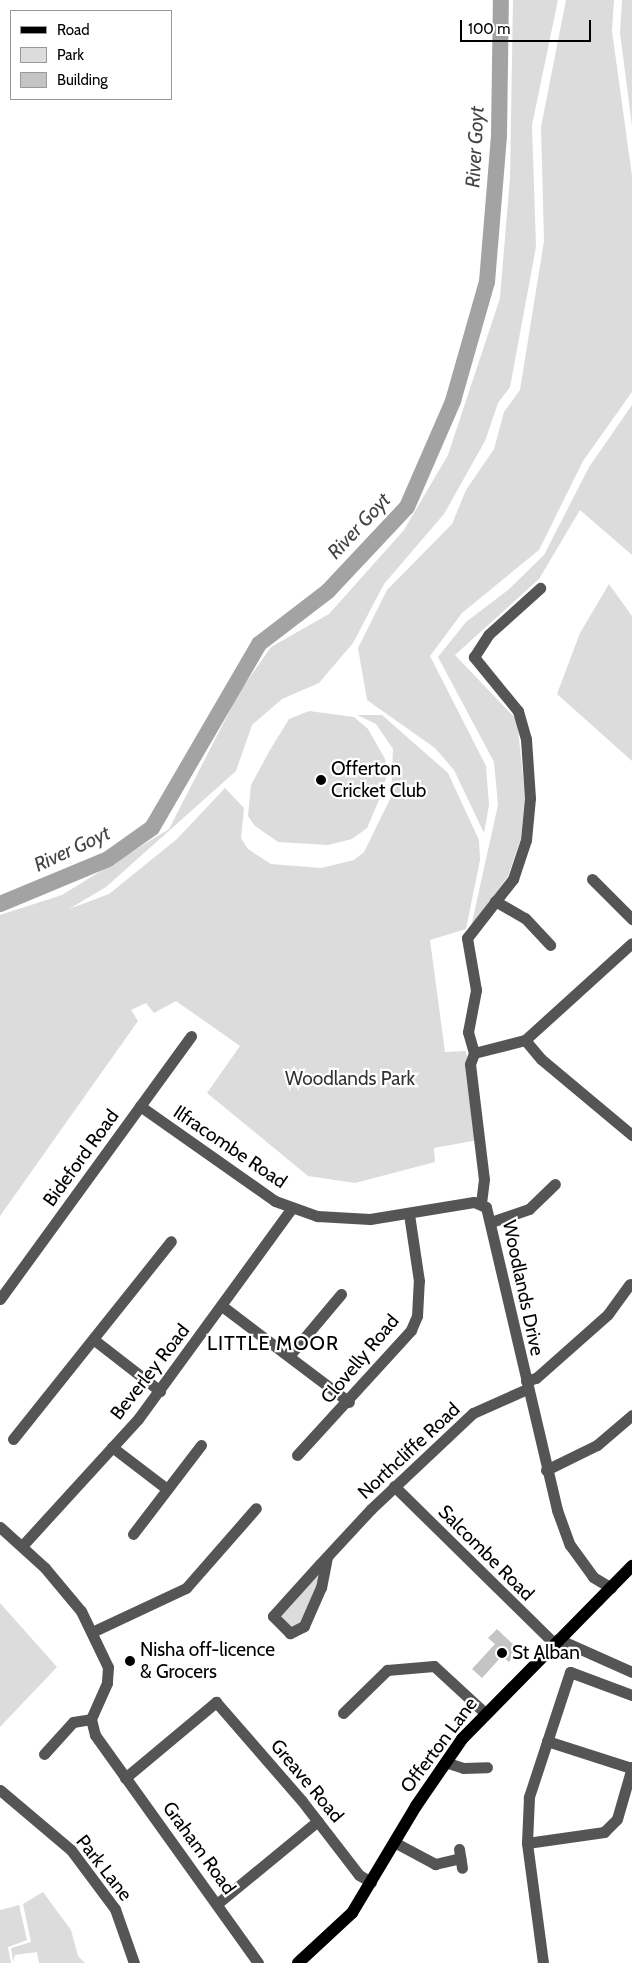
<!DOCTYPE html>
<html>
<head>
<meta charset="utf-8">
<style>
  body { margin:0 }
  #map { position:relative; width:632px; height:1963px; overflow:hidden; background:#fff; font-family:Cabin,sans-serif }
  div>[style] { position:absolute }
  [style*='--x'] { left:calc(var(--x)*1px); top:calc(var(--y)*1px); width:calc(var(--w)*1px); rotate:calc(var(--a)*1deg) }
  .green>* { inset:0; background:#dcdcdc }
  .river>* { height:16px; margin:-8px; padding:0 8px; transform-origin:8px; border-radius:8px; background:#a3a3a3 }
  .building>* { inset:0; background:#c4c4c4 }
  .minor>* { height:11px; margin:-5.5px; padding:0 5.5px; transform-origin:5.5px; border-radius:5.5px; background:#555 }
  .major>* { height:12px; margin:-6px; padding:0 6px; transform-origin:6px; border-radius:6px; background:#000 }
  .dots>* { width:14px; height:14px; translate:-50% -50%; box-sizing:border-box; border:2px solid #fff; border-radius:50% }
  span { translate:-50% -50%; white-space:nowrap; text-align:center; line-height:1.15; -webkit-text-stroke:4.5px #fff; paint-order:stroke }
  .poi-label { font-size:19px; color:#000 }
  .left { translate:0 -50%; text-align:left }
  .park-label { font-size:19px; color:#333 }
  .street-label { font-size:19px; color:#000 }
  .water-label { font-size:20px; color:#444; font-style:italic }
  .neighbourhood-label { font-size:20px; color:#000; letter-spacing:1px }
  .legend { position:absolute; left:10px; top:10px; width:162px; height:90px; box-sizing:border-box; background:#fff; border:1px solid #999; margin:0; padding:6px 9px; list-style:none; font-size:15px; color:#000 }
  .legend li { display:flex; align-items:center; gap:10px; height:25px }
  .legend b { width:25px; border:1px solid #999 }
  .scale { position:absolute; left:460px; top:20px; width:131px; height:22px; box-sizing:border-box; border:2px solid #000; border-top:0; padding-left:6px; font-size:15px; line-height:18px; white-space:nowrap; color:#000; -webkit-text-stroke:4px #fff; paint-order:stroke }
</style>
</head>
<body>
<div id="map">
  <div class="green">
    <i style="clip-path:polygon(513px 0,558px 0,532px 125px,536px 247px,510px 387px,498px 403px,485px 441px,444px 514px,384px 584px,353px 643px,319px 683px,282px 699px,252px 725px,236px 771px,106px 887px,69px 909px,109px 894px,177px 839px,225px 788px,244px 808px,241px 838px,248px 849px,271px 864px,321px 868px,354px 860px,364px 852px,391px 797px,393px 749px,376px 724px,357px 715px,382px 715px,448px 773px,479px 840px,480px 860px,466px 929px,430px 940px,445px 1052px,466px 1051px,478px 1140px,434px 1148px,435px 1162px,355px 1183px,308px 1176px,207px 1093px,240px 1046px,176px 1001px,154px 1013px,146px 1003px,131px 1010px,138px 1021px,0 1216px,0 915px,62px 895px,169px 829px,240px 691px,271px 647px,329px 614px,404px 530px,448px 455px,500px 298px,510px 177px)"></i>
    <i style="clip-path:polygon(566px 0,614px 0,612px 31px,632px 176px,632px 392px,583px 461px,539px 550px,462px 613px,430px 656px,486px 766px,489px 805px,484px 833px,454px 770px,435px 748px,367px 700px,358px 648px,387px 590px,452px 524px,466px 490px,494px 449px,504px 412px,520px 390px,544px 241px,541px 127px)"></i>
    <i style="clip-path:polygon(622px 0,632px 0,632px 126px,620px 33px)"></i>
    <i style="clip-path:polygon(632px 405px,632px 555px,580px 510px,539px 579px,455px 655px,517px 720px,525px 795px,521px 838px,508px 876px,471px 927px,498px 805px,494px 762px,438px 657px,466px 622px,508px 590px,544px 555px,589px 467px)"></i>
    <i style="clip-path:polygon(609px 584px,632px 616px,632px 761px,557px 694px,580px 633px)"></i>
    <i style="clip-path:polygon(309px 711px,354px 717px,368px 729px,385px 759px,387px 774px,382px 793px,367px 828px,352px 839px,328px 845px,278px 842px,255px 826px,248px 816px,251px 785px,270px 750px,289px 719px)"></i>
    <i style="clip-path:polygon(327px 1557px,299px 1631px,276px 1620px)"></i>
    <i style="clip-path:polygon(0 1603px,57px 1667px,0 1727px)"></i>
    <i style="clip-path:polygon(43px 1892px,71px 1930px,78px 1956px,85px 1963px,39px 1963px,37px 1952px,15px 1955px,13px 1962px,11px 1948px,31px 1942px,23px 1904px)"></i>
    <i style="clip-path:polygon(19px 1905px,27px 1940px,8px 1947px,11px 1963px,0 1963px,0 1910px)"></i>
  </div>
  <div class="river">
    <i style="--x:0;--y:904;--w:117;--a:-22.6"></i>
    <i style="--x:108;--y:859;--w:54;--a:-35.2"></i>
    <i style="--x:152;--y:828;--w:213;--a:-59.8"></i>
    <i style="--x:259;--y:644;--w:87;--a:-37.5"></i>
    <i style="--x:328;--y:591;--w:115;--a:-46.8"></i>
    <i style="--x:407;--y:507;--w:116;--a:-66.5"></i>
    <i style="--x:453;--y:401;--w:124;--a:-74.1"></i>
    <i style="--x:487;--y:282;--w:147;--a:-85.3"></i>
    <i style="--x:499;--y:135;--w:135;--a:-89.2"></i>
  </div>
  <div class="building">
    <i style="clip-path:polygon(497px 1629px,519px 1650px,509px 1662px,502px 1656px,482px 1678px,472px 1669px,495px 1644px,488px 1638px)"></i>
  </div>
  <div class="minor">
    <i style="--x:592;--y:879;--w:57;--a:45"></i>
    <i style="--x:495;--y:901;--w:34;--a:30"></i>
    <i style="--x:525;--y:918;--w:37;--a:47"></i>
    <i style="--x:525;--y:1040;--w:25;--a:50"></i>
    <i style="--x:541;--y:1059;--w:119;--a:39.9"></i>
    <i style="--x:474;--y:1053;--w:22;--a:-106"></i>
    <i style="--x:468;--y:1032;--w:43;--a:-79.2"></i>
    <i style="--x:476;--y:990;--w:53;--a:-99.8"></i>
    <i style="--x:467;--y:938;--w:75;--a:-52.1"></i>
    <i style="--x:513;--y:879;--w:41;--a:-71.6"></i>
    <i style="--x:526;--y:840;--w:42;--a:-84.6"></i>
    <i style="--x:530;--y:798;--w:59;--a:-93.9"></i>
    <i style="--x:526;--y:739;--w:29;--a:-106"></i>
    <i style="--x:518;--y:711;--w:70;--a:-129.2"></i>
    <i style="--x:474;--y:657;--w:27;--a:-57"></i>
    <i style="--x:489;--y:634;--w:69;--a:-42"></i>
    <i style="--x:474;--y:1053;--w:53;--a:-14.3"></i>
    <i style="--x:525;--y:1040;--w:144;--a:-42.2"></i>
    <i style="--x:474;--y:1053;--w:12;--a:110"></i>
    <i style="--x:470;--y:1064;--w:116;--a:83.1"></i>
    <i style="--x:484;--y:1179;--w:24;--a:97"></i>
    <i style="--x:140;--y:1106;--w:165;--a:35.1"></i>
    <i style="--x:275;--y:1201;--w:45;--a:19.7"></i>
    <i style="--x:317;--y:1216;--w:53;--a:3.2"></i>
    <i style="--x:370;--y:1219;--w:105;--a:-9.3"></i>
    <i style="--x:474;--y:1202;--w:13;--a:23"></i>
    <i style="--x:486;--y:1207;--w:311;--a:76.8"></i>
    <i style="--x:557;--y:1510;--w:37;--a:70"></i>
    <i style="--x:570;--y:1545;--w:39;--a:54"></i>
    <i style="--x:593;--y:1577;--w:21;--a:31"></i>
    <i style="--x:491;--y:1222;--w:40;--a:-18.9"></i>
    <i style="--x:529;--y:1209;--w:36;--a:-44"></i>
    <i style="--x:0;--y:1299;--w:325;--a:-54"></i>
    <i style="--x:222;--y:1306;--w:159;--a:37.1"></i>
    <i style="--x:93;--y:1339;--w:85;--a:37.8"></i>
    <i style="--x:289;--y:1356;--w:81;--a:-50"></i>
    <i style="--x:526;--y:1381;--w:10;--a:-17"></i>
    <i style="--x:536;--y:1378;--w:96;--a:-41.6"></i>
    <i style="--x:608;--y:1314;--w:37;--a:-54"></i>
    <i style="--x:13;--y:1439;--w:253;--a:-51.4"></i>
    <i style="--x:112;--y:1447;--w:69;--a:37.4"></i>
    <i style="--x:297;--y:1455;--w:169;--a:-47.6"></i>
    <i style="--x:411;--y:1330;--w:15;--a:-67"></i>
    <i style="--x:417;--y:1316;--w:35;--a:-87"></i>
    <i style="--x:419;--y:1281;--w:68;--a:-98.5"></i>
    <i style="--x:546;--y:1470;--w:57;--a:-26.1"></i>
    <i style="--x:597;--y:1445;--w:46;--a:-40.6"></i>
    <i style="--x:394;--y:1486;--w:226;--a:44.5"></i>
    <i style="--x:0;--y:1527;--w:61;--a:42.3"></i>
    <i style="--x:45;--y:1568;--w:56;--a:50.1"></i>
    <i style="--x:81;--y:1611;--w:62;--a:64.3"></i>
    <i style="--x:108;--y:1667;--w:16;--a:94"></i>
    <i style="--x:107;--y:1683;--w:39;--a:114"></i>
    <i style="--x:91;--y:1719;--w:16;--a:76"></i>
    <i style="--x:95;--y:1735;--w:280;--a:54.4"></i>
    <i style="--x:133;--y:1534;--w:112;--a:-52.6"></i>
    <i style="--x:22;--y:1546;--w:172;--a:-47.6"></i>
    <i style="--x:138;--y:1419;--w:261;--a:-53.9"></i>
    <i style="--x:327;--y:1557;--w:31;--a:101"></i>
    <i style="--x:321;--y:1587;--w:43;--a:113.6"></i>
    <i style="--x:304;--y:1626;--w:16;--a:153"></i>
    <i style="--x:290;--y:1633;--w:24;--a:-135"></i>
    <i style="--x:273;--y:1616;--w:70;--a:-47.9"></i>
    <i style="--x:320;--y:1564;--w:75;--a:-47.2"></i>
    <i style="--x:371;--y:1509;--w:140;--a:-43.3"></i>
    <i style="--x:473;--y:1413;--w:59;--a:-24"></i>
    <i style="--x:92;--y:1632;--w:104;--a:-25.1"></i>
    <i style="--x:186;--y:1588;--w:106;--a:-48.8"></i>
    <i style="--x:558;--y:1639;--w:81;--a:24"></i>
    <i style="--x:632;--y:1695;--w:66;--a:-159.6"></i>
    <i style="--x:570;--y:1672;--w:132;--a:108.2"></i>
    <i style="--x:529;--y:1797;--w:46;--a:92.5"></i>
    <i style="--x:527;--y:1843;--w:78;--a:-8.1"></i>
    <i style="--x:604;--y:1832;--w:18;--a:-45"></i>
    <i style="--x:617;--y:1819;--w:54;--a:-73.9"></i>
    <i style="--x:343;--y:1713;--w:62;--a:-44.3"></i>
    <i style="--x:387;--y:1670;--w:47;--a:-4.9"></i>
    <i style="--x:434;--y:1666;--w:69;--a:42.7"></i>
    <i style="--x:547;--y:1741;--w:88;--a:17.8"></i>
    <i style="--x:44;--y:1754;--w:43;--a:-47.8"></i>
    <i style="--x:73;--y:1722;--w:18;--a:-9"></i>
    <i style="--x:445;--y:1762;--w:19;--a:18"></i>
    <i style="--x:463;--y:1768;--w:24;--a:-2"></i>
    <i style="--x:125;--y:1778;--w:119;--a:-39.9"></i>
    <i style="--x:216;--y:1702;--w:131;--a:49"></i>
    <i style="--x:302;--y:1801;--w:93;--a:52.4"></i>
    <i style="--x:359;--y:1875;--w:14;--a:30"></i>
    <i style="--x:0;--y:1790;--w:93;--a:40.2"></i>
    <i style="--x:71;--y:1850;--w:74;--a:53.3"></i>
    <i style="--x:115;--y:1909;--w:57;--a:70.6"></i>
    <i style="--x:394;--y:1842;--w:47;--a:28.2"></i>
    <i style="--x:435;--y:1864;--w:26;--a:-13"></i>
    <i style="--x:527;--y:1843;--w:121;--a:82.4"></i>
    <i style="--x:459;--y:1849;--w:19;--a:81"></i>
    <i style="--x:218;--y:1903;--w:129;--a:-39.4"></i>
  </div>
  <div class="major">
    <i style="--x:298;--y:1963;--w:74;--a:-42.8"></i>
    <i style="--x:352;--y:1913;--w:125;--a:-59.1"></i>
    <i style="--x:416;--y:1806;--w:81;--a:-55.5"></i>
    <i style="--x:462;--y:1739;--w:243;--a:-45.5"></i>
  </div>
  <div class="dots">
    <i style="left:321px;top:780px;background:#000"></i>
    <i style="left:502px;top:1653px;background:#000"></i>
    <i style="left:130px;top:1661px;background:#000"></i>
  </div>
  <div class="poi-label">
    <span class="left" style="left:331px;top:780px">Offerton<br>Cricket Club</span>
    <span class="left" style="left:140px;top:1661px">Nisha off-licence<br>&amp; Grocers</span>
    <span class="left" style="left:512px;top:1653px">St Alban</span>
  </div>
  <div class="park-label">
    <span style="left:350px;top:1079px">Woodlands Park</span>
  </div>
  <div class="street-label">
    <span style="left:230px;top:1147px;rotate:34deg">Ilfracombe Road</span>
    <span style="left:81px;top:1158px;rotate:-54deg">Bideford Road</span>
    <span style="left:523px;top:1288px;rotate:78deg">Woodlands Drive</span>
    <span style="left:360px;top:1359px;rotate:-50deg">Clovelly Road</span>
    <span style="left:150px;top:1372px;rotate:-52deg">Beverley Road</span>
    <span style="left:409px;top:1451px;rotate:-43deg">Northcliffe Road</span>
    <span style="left:486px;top:1553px;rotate:45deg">Salcombe Road</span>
    <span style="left:439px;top:1745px;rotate:-53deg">Offerton Lane</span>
    <span style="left:307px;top:1781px;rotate:50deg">Greave Road</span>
    <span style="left:199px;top:1848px;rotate:54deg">Graham Road</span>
    <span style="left:104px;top:1868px;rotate:52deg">Park Lane</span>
  </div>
  <div class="water-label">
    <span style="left:475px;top:147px;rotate:-87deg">River Goyt</span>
    <span style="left:359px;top:526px;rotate:-47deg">River Goyt</span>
    <span style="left:72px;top:849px;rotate:-25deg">River Goyt</span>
  </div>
  <div class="neighbourhood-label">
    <span style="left:273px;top:1343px">LITTLE MOOR</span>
  </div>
  <ul class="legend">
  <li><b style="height:6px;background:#000"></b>Road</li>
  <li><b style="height:14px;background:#dcdcdc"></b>Park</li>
  <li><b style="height:14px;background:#c4c4c4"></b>Building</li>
  </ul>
  <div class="scale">100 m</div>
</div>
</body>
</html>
